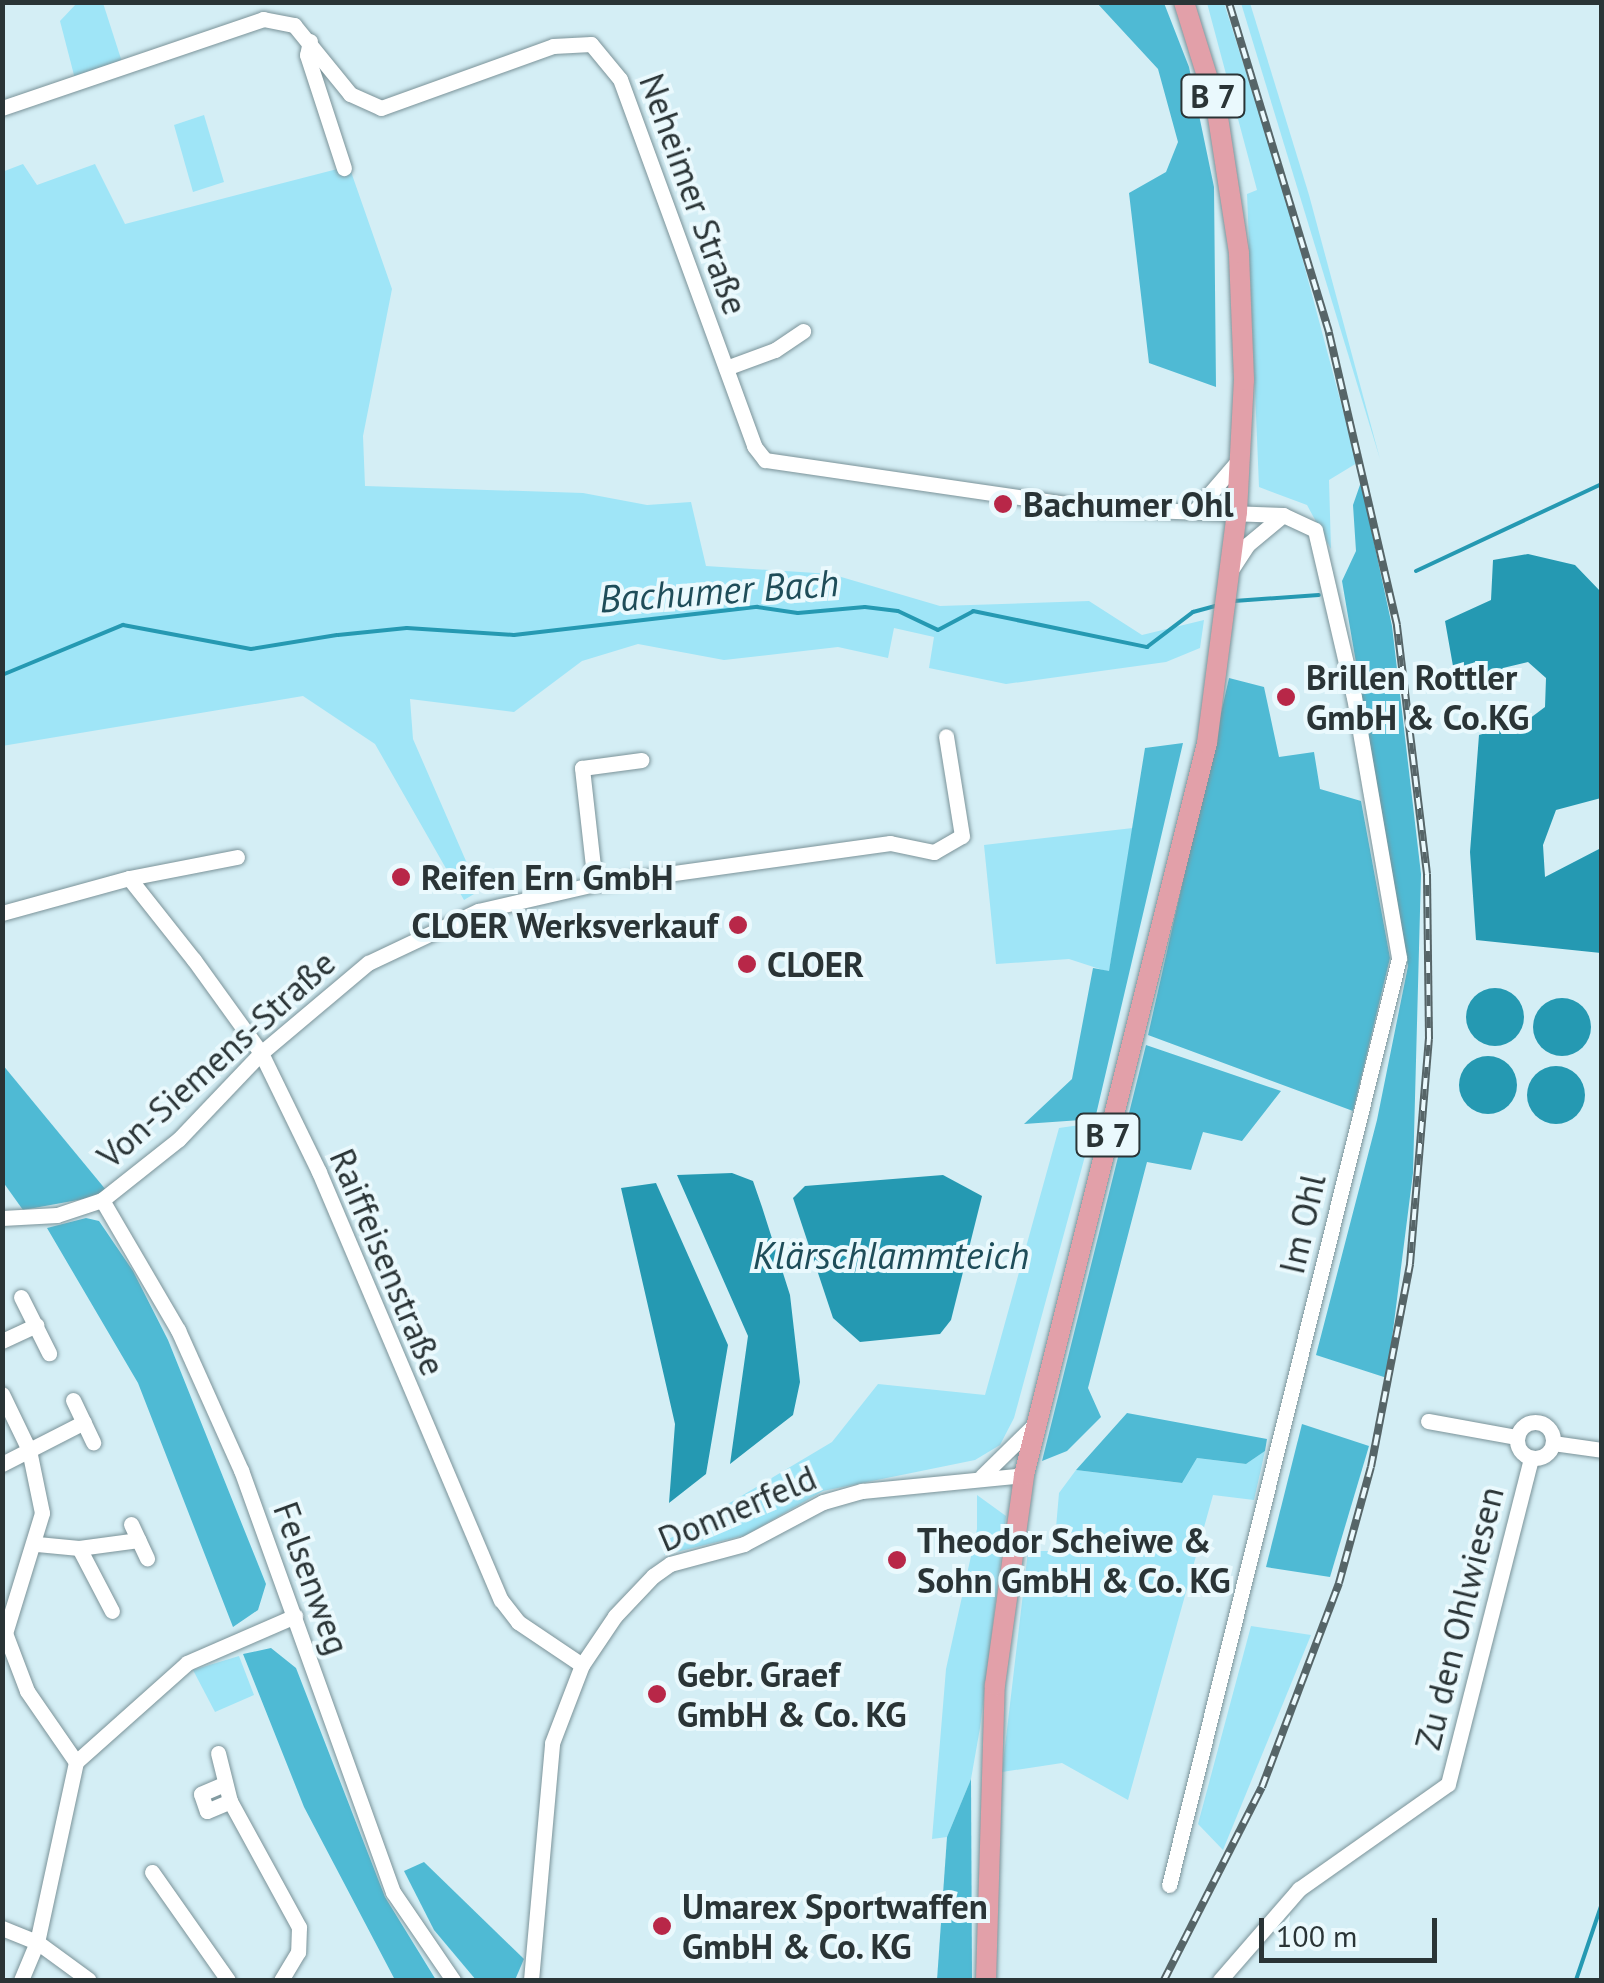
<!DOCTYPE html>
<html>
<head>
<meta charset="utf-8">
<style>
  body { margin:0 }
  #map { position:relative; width:1604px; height:1983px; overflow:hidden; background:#d4eef5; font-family:"PT Sans",sans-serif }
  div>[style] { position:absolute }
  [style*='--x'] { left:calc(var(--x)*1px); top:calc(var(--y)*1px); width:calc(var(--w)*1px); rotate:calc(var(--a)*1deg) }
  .green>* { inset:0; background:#9fe5f7 }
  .forest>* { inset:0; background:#4fbad4 }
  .water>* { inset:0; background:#2599b2 }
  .round { border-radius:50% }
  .stream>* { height:4px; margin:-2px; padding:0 2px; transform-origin:2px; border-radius:2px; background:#2599b2 }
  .roads { filter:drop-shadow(0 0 2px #7b9399) drop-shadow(0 0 2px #7b9399) }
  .minor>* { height:15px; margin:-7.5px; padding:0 7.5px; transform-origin:7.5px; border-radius:7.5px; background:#fff }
  .minor>.ring { margin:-7.5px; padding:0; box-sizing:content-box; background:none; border:15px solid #fff; border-radius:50% }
  .major>* { height:20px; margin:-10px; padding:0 10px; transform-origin:10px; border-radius:10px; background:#e2a0a9 }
  .rail>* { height:8px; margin-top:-4px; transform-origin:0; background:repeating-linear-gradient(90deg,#eaf9fd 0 11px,#566568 0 22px); box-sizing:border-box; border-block:2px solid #566568 }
  .dots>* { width:28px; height:28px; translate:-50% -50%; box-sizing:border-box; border:5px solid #eaf9fd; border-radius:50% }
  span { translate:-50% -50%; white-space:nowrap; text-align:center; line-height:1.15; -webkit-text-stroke:8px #eaf9fd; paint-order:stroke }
  .shield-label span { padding:2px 8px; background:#eaf9fd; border:2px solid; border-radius:8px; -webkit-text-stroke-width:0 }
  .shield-label { font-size:32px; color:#2a3436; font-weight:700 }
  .street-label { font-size:35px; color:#2a3436 }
  .poi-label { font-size:35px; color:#2a3436; font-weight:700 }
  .left { translate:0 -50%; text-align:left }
  .right { translate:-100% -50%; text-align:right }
  .water-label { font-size:38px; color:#1f4d59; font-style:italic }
  .frame { position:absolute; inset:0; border:5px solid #2a3436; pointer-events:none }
  .scale { position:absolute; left:1259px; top:1918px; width:178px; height:45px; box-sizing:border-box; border:5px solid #2a3436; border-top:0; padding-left:12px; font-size:30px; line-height:35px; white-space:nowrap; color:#2a3436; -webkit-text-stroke:8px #eaf9fd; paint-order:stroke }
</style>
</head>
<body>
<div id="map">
  <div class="green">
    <i style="clip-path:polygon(77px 3px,103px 3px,122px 62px,75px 79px,60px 21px)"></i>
    <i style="clip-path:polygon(1207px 3px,1224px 3px,1287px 201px,1357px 463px,1329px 480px,1331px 549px,1307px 505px,1259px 487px,1247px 194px,1257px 190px)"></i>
    <i style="clip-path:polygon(1241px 3px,1250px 3px,1309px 195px,1380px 459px)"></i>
    <i style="clip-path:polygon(204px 115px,224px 182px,193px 192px,174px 125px)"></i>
    <i style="clip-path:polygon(23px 164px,37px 185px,95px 164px,125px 224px,349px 166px,392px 289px,363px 436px,365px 486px,583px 493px,647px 505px,691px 502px,706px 566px,831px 574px,940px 606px,1089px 601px,1142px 635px,1204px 620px,1200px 648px,1166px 662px,1006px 684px,929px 668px,934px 637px,894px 628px,888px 658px,838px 647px,724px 660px,638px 644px,582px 661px,514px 712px,410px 699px,413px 739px,479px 891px,464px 900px,375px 744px,303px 696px,2px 746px,2px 172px)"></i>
    <i style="clip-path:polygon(1133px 828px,1109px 972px,1069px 959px,996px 964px,984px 845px)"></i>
    <i style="clip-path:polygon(1094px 1123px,1014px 1418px,1000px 1445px,975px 1460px,823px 1491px,746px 1535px,664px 1555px,669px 1539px,832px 1442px,878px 1384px,985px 1395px,1059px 1128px)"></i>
    <i style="clip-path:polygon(1265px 1451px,1254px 1500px,1213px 1495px,1128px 1800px,1062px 1763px,1002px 1772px,1028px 1551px,1054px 1551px,1059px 1493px,1076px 1470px,1181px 1483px,1197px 1458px,1246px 1464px)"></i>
    <i style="clip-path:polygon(977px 1495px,1006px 1516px,980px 1728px,971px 1779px,947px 1837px,932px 1839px,946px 1669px,977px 1529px)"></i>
    <i style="clip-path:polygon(1251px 1626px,1311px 1635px,1223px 1850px,1198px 1824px)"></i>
    <i style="clip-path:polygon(239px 1656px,254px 1695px,215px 1712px,193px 1670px)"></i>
  </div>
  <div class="forest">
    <i style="clip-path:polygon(1097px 3px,1164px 3px,1189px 67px,1214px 187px,1216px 387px,1149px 363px,1129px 193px,1166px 172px,1178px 142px,1158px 69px)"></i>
    <i style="clip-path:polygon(1361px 482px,1392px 626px,1421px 874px,1413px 1173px,1387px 1378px,1316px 1355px,1377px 1120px,1408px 966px,1342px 581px,1356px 551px,1353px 505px)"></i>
    <i style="clip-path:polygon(1229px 678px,1264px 687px,1279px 757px,1314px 752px,1320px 789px,1361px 801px,1390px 958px,1353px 1111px,1148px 1035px)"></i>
    <i style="clip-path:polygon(1183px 743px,1095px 1119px,1024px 1124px,1072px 1079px,1093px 968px,1109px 971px,1145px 748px)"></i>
    <i style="clip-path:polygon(1146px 1045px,1281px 1091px,1242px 1141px,1203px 1132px,1191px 1170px,1147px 1162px,1088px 1388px,1101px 1417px,1067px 1451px,1042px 1461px)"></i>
    <i style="clip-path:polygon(2px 1064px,106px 1190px,100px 1196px,23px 1210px,3px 1182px)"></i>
    <i style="clip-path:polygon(86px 1218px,99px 1221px,133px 1271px,168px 1340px,266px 1584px,258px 1610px,233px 1627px,138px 1383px,47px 1228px)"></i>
    <i style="clip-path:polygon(1127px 1413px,1267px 1439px,1265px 1451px,1246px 1464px,1197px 1458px,1182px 1483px,1076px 1470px)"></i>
    <i style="clip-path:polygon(1302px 1424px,1369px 1446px,1330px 1577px,1266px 1567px)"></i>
    <i style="clip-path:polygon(271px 1648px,296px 1668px,385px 1897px,436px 1980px,395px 1980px,304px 1807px,243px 1654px)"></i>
    <i style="clip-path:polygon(971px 1779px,972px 1980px,937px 1980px,947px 1837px)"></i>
    <i style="clip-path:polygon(424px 1862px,524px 1959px,515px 1980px,476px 1980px,434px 1930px,404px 1871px)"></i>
  </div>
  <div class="water">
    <i style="clip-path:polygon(1528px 554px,1575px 565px,1601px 592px,1601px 798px,1556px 810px,1543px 845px,1545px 877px,1601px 848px,1601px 953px,1476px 940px,1470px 852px,1479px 735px,1525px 722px,1545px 707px,1546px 678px,1528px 662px,1503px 668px,1485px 684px,1456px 683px,1445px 621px,1491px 600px,1493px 560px)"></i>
    <i class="round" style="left:1466px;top:988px;width:58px;height:58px"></i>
    <i class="round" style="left:1533px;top:998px;width:58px;height:58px"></i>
    <i class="round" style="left:1459px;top:1056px;width:58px;height:58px"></i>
    <i class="round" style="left:1527px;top:1066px;width:58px;height:58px"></i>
    <i style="clip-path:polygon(732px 1173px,753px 1181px,762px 1207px,790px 1295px,800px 1382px,793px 1415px,730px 1464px,748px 1336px,677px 1175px)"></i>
    <i style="clip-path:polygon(943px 1175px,982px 1196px,951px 1320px,940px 1334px,860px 1342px,833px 1318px,793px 1198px,805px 1186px)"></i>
    <i style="clip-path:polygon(656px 1183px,728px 1345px,706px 1474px,669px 1503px,675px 1424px,621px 1188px)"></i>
  </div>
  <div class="stream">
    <i style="--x:1416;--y:571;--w:205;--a:-25.1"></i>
    <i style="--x:1234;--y:601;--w:85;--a:-4"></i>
    <i style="--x:338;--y:635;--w:69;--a:-5.8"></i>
    <i style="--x:407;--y:628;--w:107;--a:3.7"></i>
    <i style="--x:514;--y:635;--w:245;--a:-6.6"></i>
    <i style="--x:757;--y:607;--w:41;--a:8.3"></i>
    <i style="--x:798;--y:613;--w:67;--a:-5.1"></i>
    <i style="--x:865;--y:607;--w:33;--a:7"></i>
    <i style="--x:898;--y:611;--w:44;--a:25.4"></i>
    <i style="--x:938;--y:630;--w:40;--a:-28"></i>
    <i style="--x:973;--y:611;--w:178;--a:11.7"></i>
    <i style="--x:1147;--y:647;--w:58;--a:-37.3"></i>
    <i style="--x:1193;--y:612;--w:23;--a:-15"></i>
    <i style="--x:2;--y:675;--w:131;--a:-22.5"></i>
    <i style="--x:123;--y:625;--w:130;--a:10.6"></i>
    <i style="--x:251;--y:649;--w:87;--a:-9.2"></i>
    <i style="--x:1576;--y:1980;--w:81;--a:-71.3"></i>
  </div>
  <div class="roads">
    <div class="minor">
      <i style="--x:310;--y:41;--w:14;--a:102"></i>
      <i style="--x:307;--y:55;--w:119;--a:71.9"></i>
      <i style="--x:2;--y:108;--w:276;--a:-18.8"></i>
      <i style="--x:263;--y:19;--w:32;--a:11"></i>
      <i style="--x:294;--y:25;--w:89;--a:50.9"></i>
      <i style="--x:350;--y:94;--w:34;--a:24"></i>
      <i style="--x:381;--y:108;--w:183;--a:-19.8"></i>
      <i style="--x:553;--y:46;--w:38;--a:-3"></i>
      <i style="--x:591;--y:44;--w:45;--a:50.4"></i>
      <i style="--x:620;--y:79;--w:391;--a:69.9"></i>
      <i style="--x:754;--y:446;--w:18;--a:52"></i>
      <i style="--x:765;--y:460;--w:333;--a:8.3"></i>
      <i style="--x:1095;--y:508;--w:188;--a:2.1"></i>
      <i style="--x:1283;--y:515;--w:35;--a:25"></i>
      <i style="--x:1315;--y:530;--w:171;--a:76.9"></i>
      <i style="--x:1354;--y:697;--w:265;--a:80.2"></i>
      <i style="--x:1399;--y:958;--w:955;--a:103.93"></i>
      <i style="--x:726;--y:368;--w:52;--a:-20.2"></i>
      <i style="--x:775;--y:350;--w:34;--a:-34"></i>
      <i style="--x:1195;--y:511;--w:66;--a:-49.3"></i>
      <i style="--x:1231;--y:570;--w:30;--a:-57"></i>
      <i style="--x:1247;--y:545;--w:47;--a:-39.8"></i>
      <i style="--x:129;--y:878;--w:110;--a:-11"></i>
      <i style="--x:595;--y:884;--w:117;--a:-96.4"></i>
      <i style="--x:582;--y:768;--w:60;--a:-7.7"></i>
      <i style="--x:2;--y:913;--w:132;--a:-15.4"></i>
      <i style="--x:129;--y:878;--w:105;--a:51.6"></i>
      <i style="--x:194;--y:960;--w:115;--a:54.2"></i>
      <i style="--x:261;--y:1053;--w:132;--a:64"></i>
      <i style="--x:319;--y:1172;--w:465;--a:67"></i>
      <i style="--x:501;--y:1600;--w:28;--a:52"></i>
      <i style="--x:518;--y:1622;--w:77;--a:33.9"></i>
      <i style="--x:102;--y:1200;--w:151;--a:59.7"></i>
      <i style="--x:178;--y:1330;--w:154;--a:65.8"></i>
      <i style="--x:241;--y:1470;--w:449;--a:70.2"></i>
      <i style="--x:393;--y:1892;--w:107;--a:55.7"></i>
      <i style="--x:2;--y:1218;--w:55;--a:-3.1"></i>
      <i style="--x:57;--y:1215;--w:47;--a:-18.4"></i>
      <i style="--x:102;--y:1200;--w:98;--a:-38.4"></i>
      <i style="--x:179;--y:1139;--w:119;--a:-46.4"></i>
      <i style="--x:261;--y:1053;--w:140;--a:-40.1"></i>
      <i style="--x:368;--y:963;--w:122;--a:-25.3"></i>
      <i style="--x:478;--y:911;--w:120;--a:-13"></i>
      <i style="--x:595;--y:884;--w:298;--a:-7.9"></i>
      <i style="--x:890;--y:843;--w:45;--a:11.6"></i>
      <i style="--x:934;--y:852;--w:32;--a:-30"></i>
      <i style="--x:962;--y:836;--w:101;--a:-99.1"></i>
      <i style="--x:21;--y:1297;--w:63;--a:63.4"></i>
      <i style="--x:2;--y:1341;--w:38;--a:-25"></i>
      <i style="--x:2;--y:1394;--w:62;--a:64.3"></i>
      <i style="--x:29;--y:1450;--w:64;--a:78.3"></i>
      <i style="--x:42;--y:1513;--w:126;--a:107.1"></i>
      <i style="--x:5;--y:1633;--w:62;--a:69.2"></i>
      <i style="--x:27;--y:1691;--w:86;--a:55.4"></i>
      <i style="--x:76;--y:1762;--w:184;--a:102.2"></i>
      <i style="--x:37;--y:1942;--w:41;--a:112.8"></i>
      <i style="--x:73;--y:1400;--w:47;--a:64.5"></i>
      <i style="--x:1428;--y:1421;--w:89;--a:10.3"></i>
      <i class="ring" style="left:1517px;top:1422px;width:21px;height:21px"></i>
      <i style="--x:1553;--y:1443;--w:49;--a:8.1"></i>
      <i style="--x:2;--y:1464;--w:92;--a:-27.1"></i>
      <i style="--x:982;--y:1476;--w:71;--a:-44.4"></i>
      <i style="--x:131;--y:1524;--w:38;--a:65"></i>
      <i style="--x:37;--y:1544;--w:42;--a:5.4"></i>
      <i style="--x:79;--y:1548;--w:60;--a:-7.7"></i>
      <i style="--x:79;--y:1548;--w:71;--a:62.4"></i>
      <i style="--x:218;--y:1753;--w:49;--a:76"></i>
      <i style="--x:230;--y:1801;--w:144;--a:61.3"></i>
      <i style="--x:299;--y:1927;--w:25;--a:92"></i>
      <i style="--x:298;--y:1952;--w:33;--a:121"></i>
      <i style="--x:76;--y:1762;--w:149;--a:-41.7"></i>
      <i style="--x:187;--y:1663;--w:118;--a:-23.5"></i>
      <i style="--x:224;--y:1784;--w:25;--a:157"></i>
      <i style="--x:201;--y:1794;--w:18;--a:71"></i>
      <i style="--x:207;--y:1811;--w:25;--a:-23"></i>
      <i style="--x:152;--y:1872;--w:132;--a:54.9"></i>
      <i style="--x:2;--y:1928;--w:38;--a:22"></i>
      <i style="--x:37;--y:1942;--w:64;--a:36.2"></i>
      <i style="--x:531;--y:1980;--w:238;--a:-84.9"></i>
      <i style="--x:552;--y:1743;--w:84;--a:-69"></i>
      <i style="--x:582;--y:1665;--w:59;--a:-56"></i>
      <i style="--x:615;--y:1616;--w:55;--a:-46.5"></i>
      <i style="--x:653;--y:1576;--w:21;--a:-35"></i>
      <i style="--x:670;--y:1564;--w:77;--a:-15.1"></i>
      <i style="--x:744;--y:1544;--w:89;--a:-28"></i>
      <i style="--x:823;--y:1502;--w:41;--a:-15.8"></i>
      <i style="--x:862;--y:1491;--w:163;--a:-5.6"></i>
      <i style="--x:1220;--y:1980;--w:121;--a:-49"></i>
      <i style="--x:1299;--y:1889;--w:182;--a:-35.2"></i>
      <i style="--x:1448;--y:1784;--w:336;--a:-75.7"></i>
    </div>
    <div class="major">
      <i style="--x:986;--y:1980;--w:295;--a:-88.3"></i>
      <i style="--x:995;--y:1685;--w:212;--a:-82.1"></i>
      <i style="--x:1024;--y:1475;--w:755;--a:-75.96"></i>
      <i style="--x:1207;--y:743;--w:233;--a:-82.6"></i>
      <i style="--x:1237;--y:512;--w:132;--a:-87"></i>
      <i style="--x:1244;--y:380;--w:127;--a:-92.3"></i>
      <i style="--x:1239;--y:253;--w:150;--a:-98.8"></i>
      <i style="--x:1216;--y:105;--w:108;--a:-107.3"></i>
    </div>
  </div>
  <div class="rail">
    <i style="--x:1164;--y:1980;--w:216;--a:-63.1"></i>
    <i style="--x:1262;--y:1787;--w:218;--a:-69.3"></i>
    <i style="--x:1339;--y:1583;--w:120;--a:-74.6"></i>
    <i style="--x:1371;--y:1467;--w:207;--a:-79.1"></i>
    <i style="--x:1410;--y:1264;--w:226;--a:-85.2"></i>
    <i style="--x:1429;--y:1039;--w:165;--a:-90.7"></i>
    <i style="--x:1427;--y:874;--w:251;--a:-96.9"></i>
    <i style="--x:1397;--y:625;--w:301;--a:-103.1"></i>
    <i style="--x:1329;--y:332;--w:345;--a:-106.9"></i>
  </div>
  <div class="dots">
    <i style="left:1003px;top:504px;background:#b82748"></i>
    <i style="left:1286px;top:697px;background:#b82748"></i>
    <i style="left:401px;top:877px;background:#b82748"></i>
    <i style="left:738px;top:925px;background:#b82748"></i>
    <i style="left:747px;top:964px;background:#b82748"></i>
    <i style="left:897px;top:1560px;background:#b82748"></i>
    <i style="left:657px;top:1694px;background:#b82748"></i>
    <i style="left:662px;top:1926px;background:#b82748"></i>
  </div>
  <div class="shield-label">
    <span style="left:1213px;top:96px">B 7</span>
    <span style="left:1108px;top:1135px">B 7</span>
  </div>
  <div class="street-label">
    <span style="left:694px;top:194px;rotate:70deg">Neheimer Straße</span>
    <span style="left:216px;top:1059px;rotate:-42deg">Von-Siemens-Straße</span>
    <span style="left:1302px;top:1224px;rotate:-77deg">Im Ohl</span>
    <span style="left:388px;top:1262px;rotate:67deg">Raiffeisenstraße</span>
    <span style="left:737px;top:1508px;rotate:-23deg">Donnerfeld</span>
    <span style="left:312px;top:1578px;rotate:70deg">Felsenweg</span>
    <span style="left:1459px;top:1618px;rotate:-76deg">Zu den Ohlwiesen</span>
  </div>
  <div class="poi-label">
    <span class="left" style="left:1023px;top:504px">Bachumer Ohl</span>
    <span class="left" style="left:1306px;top:697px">Brillen Rottler<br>GmbH &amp; Co.KG</span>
    <span class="left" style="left:421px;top:877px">Reifen Ern GmbH</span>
    <span class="right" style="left:718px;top:925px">CLOER Werksverkauf</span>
    <span class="left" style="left:767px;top:964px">CLOER</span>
    <span class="left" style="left:917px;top:1560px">Theodor Scheiwe &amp;<br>Sohn GmbH &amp; Co. KG</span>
    <span class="left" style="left:677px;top:1694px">Gebr. Graef<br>GmbH &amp; Co. KG</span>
    <span class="left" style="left:682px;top:1926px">Umarex Sportwaffen<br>GmbH &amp; Co. KG</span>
  </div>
  <div class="water-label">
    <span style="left:719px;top:590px;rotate:-4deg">Bachumer Bach</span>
    <span style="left:891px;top:1255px">Klärschlammteich</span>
  </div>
  <div class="frame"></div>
  <div class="scale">100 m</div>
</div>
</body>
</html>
